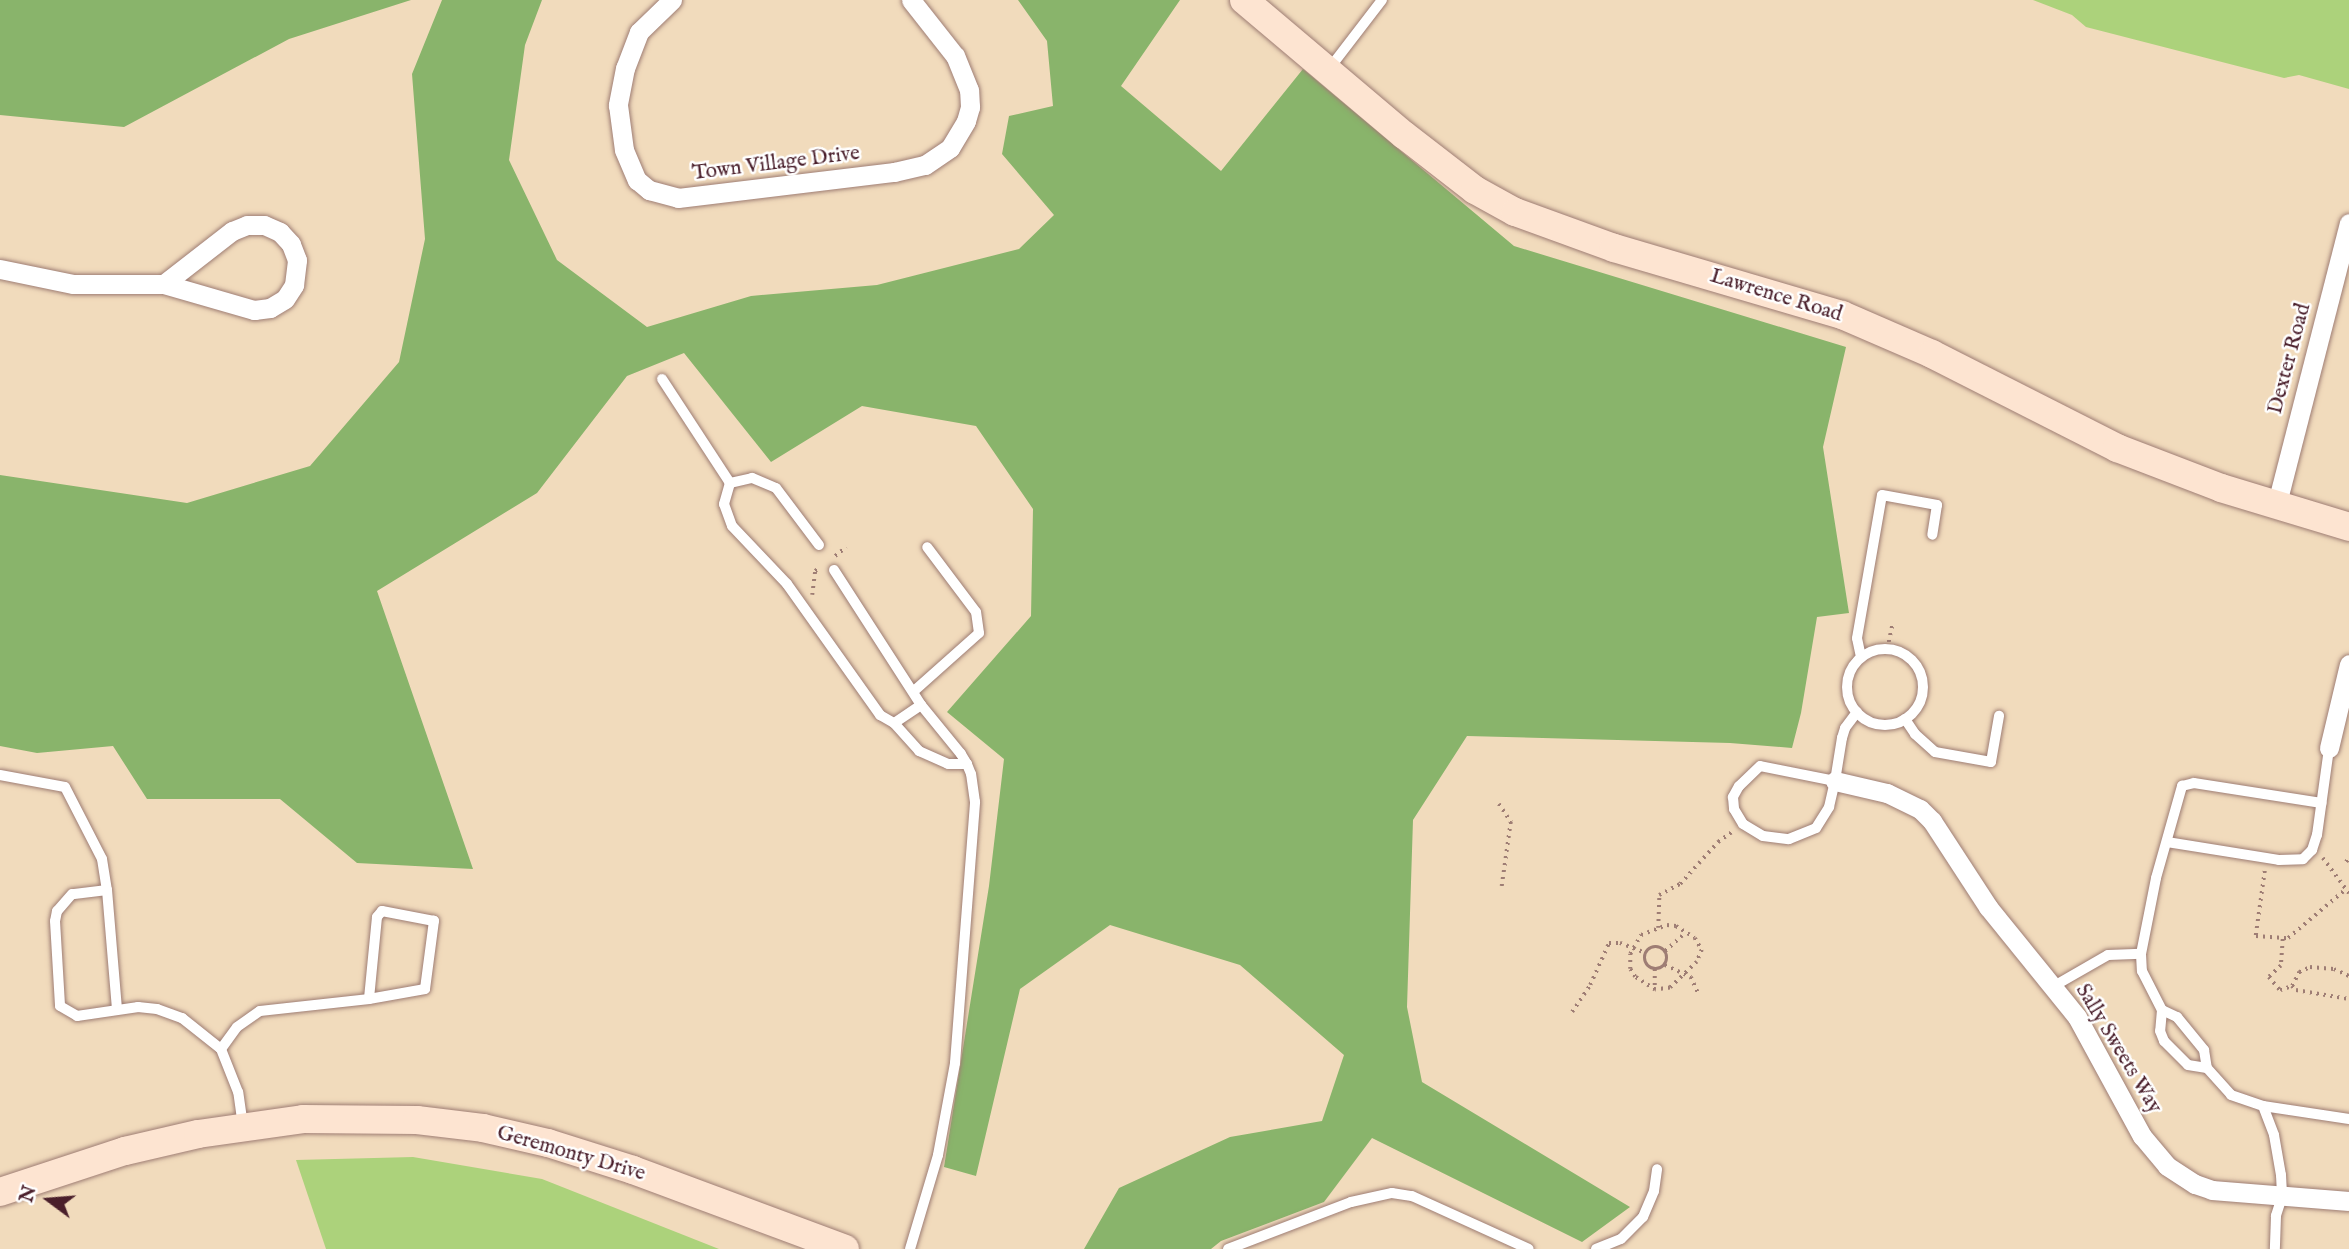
<!DOCTYPE html>
<html>
<head>
<meta charset="utf-8">
<style>
  body { margin:0 }
  #map { position:relative; width:2349px; height:1249px; overflow:hidden; background:#f1dbbc; font-family:"IM FELL English",serif }
  div>[style] { position:absolute }
  [style*='--x'] { left:calc(var(--x)*1px); top:calc(var(--y)*1px); width:calc(var(--w)*1px); rotate:calc(var(--a)*1deg) }
  .green>* { inset:0; background:#acd27b }
  .forest>* { inset:0; background:#89b46b }
  .path>* { height:3.5px; margin-top:-1.75px; transform-origin:0; background:repeating-linear-gradient(90deg,#9e7d74 0 2px,transparent 0 7px) }
  .path>.ring { margin:-1.75px; padding:0; box-sizing:content-box; background:none; border:3.5px solid #9e7d74; border-radius:50% }
  .roads { filter:drop-shadow(0 0 2px #9e7d74) drop-shadow(0 0 2px #9e7d74) }
  .lane>* { height:10px; margin:-5px; padding:0 5px; transform-origin:5px; border-radius:5px; background:#fff }
  .lane>.ring { margin:-5px; padding:0; box-sizing:content-box; background:none; border:10px solid #fff; border-radius:50% }
  .street>* { height:19px; margin:-9.5px; padding:0 9.5px; transform-origin:9.5px; border-radius:9.5px; background:#fff }
  .secondary>* { height:28px; margin:-14px; padding:0 14px; transform-origin:14px; border-radius:14px; background:#fde4d1 }
  span { translate:-50% -50%; white-space:nowrap; text-align:center; line-height:1.15; -webkit-text-stroke:5px #fff; paint-order:stroke }
  .street-label { font-size:21px; color:#4a1f2b }
  .north { position:absolute; left:14px; top:1165px; width:70px; height:70px; -webkit-text-stroke:5px #fff; paint-order:stroke; rotate:286deg; font-size:19px; font-weight:700; line-height:28px; text-align:center; color:#4a1f2b }
  .north::after { content:''; display:block; margin:auto; width:24px; height:32px; background:#4a1f2b; clip-path:polygon(50% 0,100% 100%,50% 72%,0 100%) }
</style>
</head>
<body>
<div id="map">
  <div class="green">
    <i style="clip-path:polygon(2033px 0,2349px 0,2349px 89px,2299px 75px,2284px 78px,2086px 27px,2072px 15px)"></i>
    <i style="clip-path:polygon(413px 1157px,542px 1179px,719px 1249px,326px 1249px,296px 1160px)"></i>
  </div>
  <div class="forest">
    <i style="clip-path:polygon(0 0,411px 0,289px 39px,124px 127px,0 115px)"></i>
    <i style="clip-path:polygon(442px 0,542px 0,525px 45px,509px 160px,557px 260px,647px 327px,751px 296px,877px 285px,1019px 249px,1054px 215px,1002px 154px,1009px 116px,1053px 106px,1047px 41px,1018px 0,1180px 0,1121px 86px,1221px 171px,1303px 69px,1514px 246px,1846px 347px,1823px 447px,1849px 613px,1817px 617px,1801px 713px,1792px 748px,1730px 743px,1467px 736px,1413px 820px,1407px 1007px,1422px 1082px,1630px 1207px,1582px 1242px,1372px 1138px,1324px 1202px,1221px 1241px,1211px 1249px,1084px 1249px,1119px 1188px,1230px 1137px,1322px 1121px,1344px 1055px,1240px 965px,1110px 925px,1020px 989px,976px 1176px,944px 1167px,989px 886px,1004px 759px,947px 712px,1031px 616px,1033px 509px,976px 426px,862px 406px,771px 462px,684px 353px,627px 376px,537px 493px,377px 591px,473px 869px,357px 863px,280px 799px,147px 799px,113px 746px,37px 753px,0 746px,0 475px,187px 503px,310px 466px,399px 362px,425px 239px,412px 74px)"></i>
  </div>
  <div class="path">
    <i style="--x:835;--y:556;--w:14;--a:-39"></i>
    <i style="--x:812;--y:595;--w:24;--a:-83"></i>
    <i style="--x:815;--y:571;--w:6;--a:-39"></i>
    <i style="--x:1887;--y:649;--w:24;--a:-78"></i>
    <i style="--x:1499;--y:804;--w:22;--a:56"></i>
    <i style="--x:1511;--y:822;--w:65;--a:98"></i>
    <i style="--x:2323;--y:858;--w:44;--a:53.4"></i>
    <i style="--x:2346;--y:862;--w:6;--a:-59"></i>
    <i style="--x:2265;--y:871;--w:66;--a:97.9"></i>
    <i style="--x:2256;--y:936;--w:32;--a:4"></i>
    <i style="--x:2288;--y:938;--w:76;--a:-40.2"></i>
    <i style="--x:1667;--y:925;--w:9;--a:6"></i>
    <i style="--x:1676;--y:926;--w:22;--a:32"></i>
    <i style="--x:1695;--y:938;--w:14;--a:60"></i>
    <i style="--x:1702;--y:950;--w:13;--a:113"></i>
    <i style="--x:1697;--y:962;--w:37;--a:136"></i>
    <i style="--x:1670;--y:988;--w:15;--a:172"></i>
    <i style="--x:1655;--y:990;--w:24;--a:-147"></i>
    <i style="--x:1635;--y:977;--w:9;--a:-122"></i>
    <i style="--x:1630;--y:969;--w:15;--a:-90"></i>
    <i style="--x:1630;--y:954;--w:22;--a:-60"></i>
    <i style="--x:1641;--y:935;--w:28;--a:-21"></i>
    <i style="--x:1658;--y:928;--w:33;--a:-88"></i>
    <i style="--x:1659;--y:895;--w:24;--a:-28"></i>
    <i style="--x:1680;--y:884;--w:57;--a:-47.9"></i>
    <i style="--x:1718;--y:842;--w:19;--a:-36"></i>
    <i style="--x:2283;--y:939;--w:27;--a:94"></i>
    <i style="--x:2281;--y:966;--w:16;--a:137"></i>
    <i style="--x:2269;--y:977;--w:17;--a:50"></i>
    <i style="--x:2280;--y:990;--w:13;--a:-18"></i>
    <i class="ring" style="left:1645px;top:947px;width:18.5px;height:18.5px"></i>
    <i style="--x:1665;--y:951;--w:27;--a:-42"></i>
    <i style="--x:1665;--y:965;--w:29;--a:25"></i>
    <i style="--x:1691;--y:977;--w:17;--a:66"></i>
    <i style="--x:1655;--y:969;--w:21;--a:90"></i>
    <i style="--x:2292;--y:986;--w:16;--a:-63"></i>
    <i style="--x:2299;--y:972;--w:12;--a:-24"></i>
    <i style="--x:2310;--y:967;--w:24;--a:5"></i>
    <i style="--x:2334;--y:969;--w:17;--a:25"></i>
    <i style="--x:2292;--y:986;--w:6;--a:45"></i>
    <i style="--x:2296;--y:990;--w:54;--a:9.6"></i>
    <i style="--x:1572;--y:1012;--w:32;--a:-56"></i>
    <i style="--x:1590;--y:985;--w:46;--a:-65.7"></i>
    <i style="--x:1609;--y:943;--w:11;--a:0"></i>
    <i style="--x:1620;--y:943;--w:28;--a:21"></i>
  </div>
  <div class="roads">
    <div class="lane">
      <i style="--x:1329;--y:69;--w:87;--a:-52.5"></i>
      <i style="--x:662;--y:379;--w:124;--a:56.8"></i>
      <i style="--x:819;--y:545;--w:71;--a:-127"></i>
      <i style="--x:776;--y:488;--w:26;--a:-157"></i>
      <i style="--x:752;--y:478;--w:23;--a:167"></i>
      <i style="--x:730;--y:483;--w:22;--a:106"></i>
      <i style="--x:724;--y:504;--w:23;--a:70"></i>
      <i style="--x:732;--y:526;--w:80;--a:46.5"></i>
      <i style="--x:787;--y:584;--w:161;--a:54.6"></i>
      <i style="--x:880;--y:715;--w:16;--a:30"></i>
      <i style="--x:834;--y:570;--w:161;--a:57.2"></i>
      <i class="ring" style="left:1847px;top:649px;width:66px;height:66px"></i>
      <i style="--x:1861;--y:657;--w:19;--a:-102"></i>
      <i style="--x:1857;--y:638;--w:145;--a:-80.1"></i>
      <i style="--x:1882;--y:495;--w:56;--a:10.3"></i>
      <i style="--x:1937;--y:505;--w:30;--a:99"></i>
      <i style="--x:914;--y:691;--w:87;--a:-41.7"></i>
      <i style="--x:979;--y:633;--w:21;--a:-98"></i>
      <i style="--x:976;--y:612;--w:81;--a:-127"></i>
      <i style="--x:1905;--y:719;--w:18;--a:56"></i>
      <i style="--x:1915;--y:734;--w:27;--a:42"></i>
      <i style="--x:1935;--y:752;--w:57;--a:10.1"></i>
      <i style="--x:1991;--y:762;--w:47;--a:-80.1"></i>
      <i style="--x:0;--y:775;--w:66;--a:10.5"></i>
      <i style="--x:65;--y:787;--w:81;--a:62.8"></i>
      <i style="--x:102;--y:859;--w:31;--a:81"></i>
      <i style="--x:107;--y:890;--w:35;--a:173"></i>
      <i style="--x:72;--y:894;--w:23;--a:131"></i>
      <i style="--x:57;--y:911;--w:10;--a:101"></i>
      <i style="--x:55;--y:921;--w:85;--a:86.6"></i>
      <i style="--x:60;--y:1006;--w:20;--a:30"></i>
      <i style="--x:77;--y:1016;--w:62;--a:-8.4"></i>
      <i style="--x:138;--y:1007;--w:19;--a:6"></i>
      <i style="--x:157;--y:1009;--w:27;--a:20"></i>
      <i style="--x:182;--y:1018;--w:50;--a:38.5"></i>
      <i style="--x:1835;--y:781;--w:76;--a:-168.7"></i>
      <i style="--x:1760;--y:766;--w:29;--a:136"></i>
      <i style="--x:1739;--y:786;--w:13;--a:119"></i>
      <i style="--x:1733;--y:797;--w:12;--a:85"></i>
      <i style="--x:1734;--y:809;--w:17;--a:59"></i>
      <i style="--x:1743;--y:824;--w:23;--a:31"></i>
      <i style="--x:1763;--y:836;--w:26;--a:7"></i>
      <i style="--x:1789;--y:839;--w:29;--a:-22"></i>
      <i style="--x:1816;--y:828;--w:25;--a:-58"></i>
      <i style="--x:1829;--y:807;--w:27;--a:-77"></i>
      <i style="--x:1835;--y:781;--w:44;--a:-80.8"></i>
      <i style="--x:1842;--y:738;--w:10;--a:-73"></i>
      <i style="--x:1845;--y:728;--w:20;--a:-53"></i>
      <i style="--x:2167;--y:842;--w:113;--a:9.1"></i>
      <i style="--x:2279;--y:860;--w:24;--a:-2"></i>
      <i style="--x:2303;--y:859;--w:13;--a:-45"></i>
      <i style="--x:2312;--y:850;--w:16;--a:-72"></i>
      <i style="--x:2317;--y:835;--w:88;--a:-82.1"></i>
      <i style="--x:107;--y:890;--w:119;--a:85.2"></i>
      <i style="--x:2141;--y:954;--w:77;--a:-78.8"></i>
      <i style="--x:2156;--y:878;--w:96;--a:-74.2"></i>
      <i style="--x:2182;--y:786;--w:12;--a:-14"></i>
      <i style="--x:2194;--y:783;--w:129;--a:8.9"></i>
      <i style="--x:2054;--y:986;--w:62;--a:-29.9"></i>
      <i style="--x:2108;--y:955;--w:33;--a:-2"></i>
      <i style="--x:2141;--y:954;--w:17;--a:87"></i>
      <i style="--x:2142;--y:971;--w:44;--a:62.9"></i>
      <i style="--x:2162;--y:1010;--w:17;--a:25"></i>
      <i style="--x:2177;--y:1017;--w:43;--a:50.7"></i>
      <i style="--x:2204;--y:1050;--w:18;--a:81"></i>
      <i style="--x:2207;--y:1068;--w:36;--a:48"></i>
      <i style="--x:2231;--y:1095;--w:34;--a:19"></i>
      <i style="--x:2263;--y:1106;--w:87;--a:8.6"></i>
      <i style="--x:2162;--y:1010;--w:21;--a:95"></i>
      <i style="--x:2160;--y:1031;--w:11;--a:68"></i>
      <i style="--x:2164;--y:1041;--w:34;--a:45"></i>
      <i style="--x:2188;--y:1065;--w:19;--a:9"></i>
      <i style="--x:2263;--y:1106;--w:31;--a:69"></i>
      <i style="--x:2274;--y:1135;--w:41;--a:80.1"></i>
      <i style="--x:2281;--y:1175;--w:22;--a:87"></i>
      <i style="--x:2282;--y:1197;--w:20;--a:108"></i>
      <i style="--x:2276;--y:1216;--w:33;--a:92"></i>
      <i style="--x:243;--y:1126;--w:34;--a:-98"></i>
      <i style="--x:238;--y:1092;--w:46;--a:-111.6"></i>
      <i style="--x:221;--y:1049;--w:27;--a:-54"></i>
      <i style="--x:237;--y:1027;--w:28;--a:-35"></i>
      <i style="--x:260;--y:1011;--w:110;--a:-6.3"></i>
      <i style="--x:369;--y:999;--w:57;--a:-10.1"></i>
      <i style="--x:425;--y:989;--w:69;--a:-82.5"></i>
      <i style="--x:434;--y:921;--w:53;--a:-169.1"></i>
      <i style="--x:382;--y:911;--w:8;--a:130"></i>
      <i style="--x:377;--y:917;--w:82;--a:95.6"></i>
      <i style="--x:910;--y:1249;--w:98;--a:-73.4"></i>
      <i style="--x:938;--y:1155;--w:94;--a:-79.5"></i>
      <i style="--x:955;--y:1063;--w:262;--a:-85.6"></i>
      <i style="--x:975;--y:802;--w:28;--a:-98"></i>
      <i style="--x:971;--y:774;--w:11;--a:-112"></i>
      <i style="--x:967;--y:764;--w:12;--a:-121"></i>
      <i style="--x:961;--y:754;--w:63;--a:-129.2"></i>
      <i style="--x:921;--y:705;--w:32;--a:146"></i>
      <i style="--x:894;--y:723;--w:38;--a:48"></i>
      <i style="--x:919;--y:751;--w:32;--a:24"></i>
      <i style="--x:948;--y:764;--w:19;--a:0"></i>
      <i style="--x:1228;--y:1249;--w:132;--a:-20.9"></i>
      <i style="--x:1351;--y:1202;--w:42;--a:-12.4"></i>
      <i style="--x:1392;--y:1193;--w:20;--a:9"></i>
      <i style="--x:1412;--y:1196;--w:128;--a:24.4"></i>
      <i style="--x:1596;--y:1249;--w:27;--a:-22"></i>
      <i style="--x:1621;--y:1239;--w:31;--a:-45"></i>
      <i style="--x:1643;--y:1217;--w:28;--a:-67"></i>
      <i style="--x:1654;--y:1191;--w:22;--a:-82"></i>
    </div>
    <div class="street">
      <i style="--x:672;--y:0;--w:46;--a:135.9"></i>
      <i style="--x:639;--y:32;--w:39;--a:111"></i>
      <i style="--x:625;--y:68;--w:38;--a:101"></i>
      <i style="--x:618;--y:105;--w:45;--a:82.4"></i>
      <i style="--x:624;--y:150;--w:33;--a:67"></i>
      <i style="--x:637;--y:180;--w:16;--a:40"></i>
      <i style="--x:649;--y:190;--w:30;--a:15"></i>
      <i style="--x:678;--y:198;--w:218;--a:-6.9"></i>
      <i style="--x:894;--y:172;--w:32;--a:-13"></i>
      <i style="--x:925;--y:165;--w:30;--a:-34"></i>
      <i style="--x:950;--y:148;--w:31;--a:-59"></i>
      <i style="--x:966;--y:121;--w:15;--a:-74"></i>
      <i style="--x:970;--y:107;--w:17;--a:-93"></i>
      <i style="--x:969;--y:90;--w:37;--a:-112"></i>
      <i style="--x:955;--y:56;--w:71;--a:-128.2"></i>
      <i style="--x:0;--y:269;--w:75;--a:11.6"></i>
      <i style="--x:73;--y:284;--w:91;--a:0"></i>
      <i style="--x:164;--y:284;--w:94;--a:16.1"></i>
      <i style="--x:254;--y:310;--w:16;--a:-7"></i>
      <i style="--x:270;--y:308;--w:17;--a:-31"></i>
      <i style="--x:285;--y:299;--w:17;--a:-57"></i>
      <i style="--x:294;--y:285;--w:25;--a:-83"></i>
      <i style="--x:297;--y:260;--w:17;--a:-111"></i>
      <i style="--x:291;--y:244;--w:16;--a:-133"></i>
      <i style="--x:280;--y:232;--w:17;--a:-156"></i>
      <i style="--x:264;--y:225;--w:17;--a:180"></i>
      <i style="--x:247;--y:225;--w:16;--a:158"></i>
      <i style="--x:232;--y:231;--w:86;--a:142.1"></i>
      <i style="--x:2276;--y:507;--w:293;--a:-75.6"></i>
      <i style="--x:2329;--y:748;--w:86;--a:-76.6"></i>
      <i style="--x:1835;--y:781;--w:53;--a:13"></i>
      <i style="--x:1887;--y:793;--w:37;--a:26"></i>
      <i style="--x:1920;--y:809;--w:17;--a:45"></i>
      <i style="--x:1932;--y:821;--w:103;--a:56.9"></i>
      <i style="--x:1988;--y:907;--w:141;--a:51"></i>
      <i style="--x:2077;--y:1017;--w:136;--a:61.4"></i>
      <i style="--x:2142;--y:1136;--w:39;--a:50"></i>
      <i style="--x:2167;--y:1166;--w:33;--a:33"></i>
      <i style="--x:2195;--y:1184;--w:18;--a:19"></i>
      <i style="--x:2212;--y:1190;--w:137;--a:4.6"></i>
    </div>
    <div class="secondary">
      <i style="--x:1244;--y:0;--w:209;--a:40.2"></i>
      <i style="--x:1404;--y:135;--w:90;--a:37.8"></i>
      <i style="--x:1475;--y:190;--w:46;--a:28.8"></i>
      <i style="--x:1515;--y:212;--w:105;--a:20"></i>
      <i style="--x:1614;--y:248;--w:238;--a:16.4"></i>
      <i style="--x:1842;--y:315;--w:98;--a:23.4"></i>
      <i style="--x:1932;--y:354;--w:208;--a:26.9"></i>
      <i style="--x:2117;--y:448;--w:111;--a:21"></i>
      <i style="--x:2221;--y:488;--w:134;--a:16.9"></i>
      <i style="--x:0;--y:1192;--w:132;--a:-18.2"></i>
      <i style="--x:125;--y:1151;--w:75;--a:-13.1"></i>
      <i style="--x:198;--y:1134;--w:106;--a:-8.1"></i>
      <i style="--x:303;--y:1119;--w:114;--a:0.5"></i>
      <i style="--x:417;--y:1120;--w:66;--a:6.9"></i>
      <i style="--x:483;--y:1128;--w:67;--a:13"></i>
      <i style="--x:548;--y:1143;--w:89;--a:17.6"></i>
      <i style="--x:633;--y:1170;--w:226;--a:20.4"></i>
    </div>
  </div>
  <div class="street-label">
    <span style="left:776px;top:164px;rotate:-7deg">Town Village Drive</span>
    <span style="left:1776px;top:296px;rotate:17deg">Lawrence Road</span>
    <span style="left:2290px;top:359px;rotate:-75deg">Dexter Road</span>
    <span style="left:2118px;top:1049px;rotate:59deg">Sally Sweets Way</span>
    <span style="left:571px;top:1154px;rotate:16deg">Geremonty Drive</span>
  </div>
  <div class="north">N</div>
</div>
</body>
</html>
